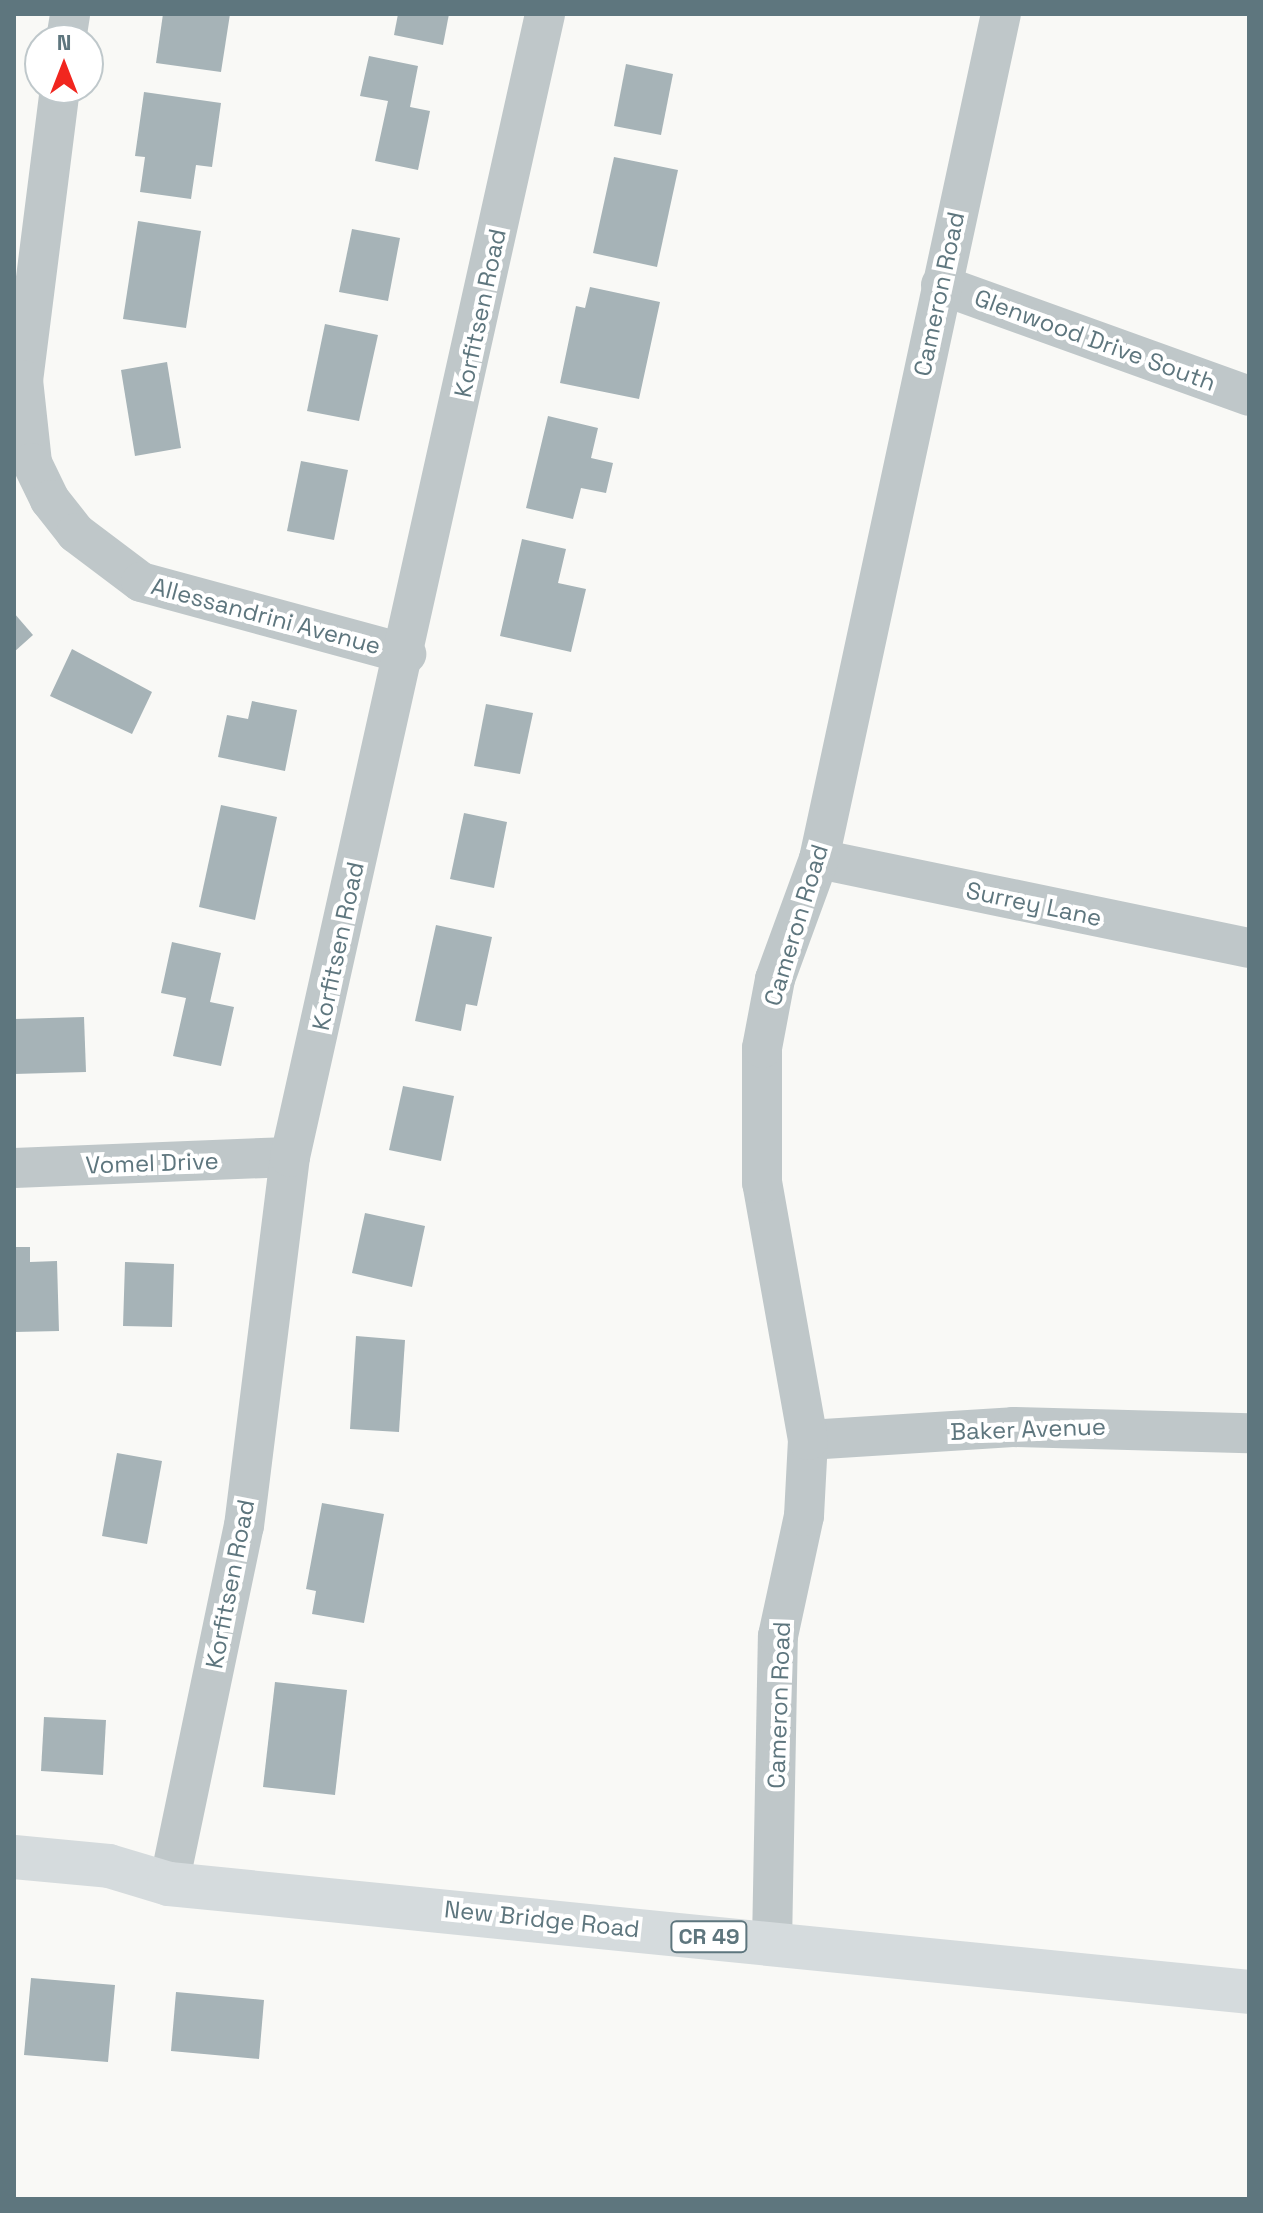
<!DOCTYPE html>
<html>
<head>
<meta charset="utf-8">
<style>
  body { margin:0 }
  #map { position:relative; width:1263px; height:2213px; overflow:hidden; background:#f9f9f6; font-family:"Space Grotesk",sans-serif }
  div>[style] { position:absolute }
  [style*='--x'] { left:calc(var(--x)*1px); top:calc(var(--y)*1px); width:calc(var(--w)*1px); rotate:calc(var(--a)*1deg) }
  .building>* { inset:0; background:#a6b3b7 }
  .street>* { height:40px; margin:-20px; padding:0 20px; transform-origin:20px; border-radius:20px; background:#bfc7c9 }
  .primary>* { height:44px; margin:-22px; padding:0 22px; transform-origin:22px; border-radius:22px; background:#d5dbdd }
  span { translate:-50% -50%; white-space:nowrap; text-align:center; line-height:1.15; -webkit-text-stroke:8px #fff; paint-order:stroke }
  .shield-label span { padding:2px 6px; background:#fff; border:2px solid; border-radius:6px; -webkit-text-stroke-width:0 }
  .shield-label { font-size:22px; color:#5e767e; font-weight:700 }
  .street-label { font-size:24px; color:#5e767e }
  .frame { position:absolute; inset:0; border:16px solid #5e767e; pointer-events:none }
  .north { position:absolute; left:24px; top:24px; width:80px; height:80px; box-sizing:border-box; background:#fff; border:2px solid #bfc8cb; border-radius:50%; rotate:0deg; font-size:22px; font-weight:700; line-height:32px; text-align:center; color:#5e767e }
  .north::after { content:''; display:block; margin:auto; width:28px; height:36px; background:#f1261f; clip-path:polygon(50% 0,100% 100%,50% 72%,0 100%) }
</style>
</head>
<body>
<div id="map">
  <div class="building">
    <i style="clip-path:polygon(163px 14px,230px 14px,221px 72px,156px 63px)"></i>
    <i style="clip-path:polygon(398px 14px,449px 14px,443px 45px,394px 35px)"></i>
    <i style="clip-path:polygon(369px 56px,418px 66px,410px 107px,430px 111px,418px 170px,375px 161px,388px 101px,360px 96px)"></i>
    <i style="clip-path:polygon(626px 64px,673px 74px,661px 135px,614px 126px)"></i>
    <i style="clip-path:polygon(144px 92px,221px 103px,212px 167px,196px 165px,191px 199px,140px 192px,145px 157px,135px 156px)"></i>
    <i style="clip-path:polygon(614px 157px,678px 170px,657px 267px,593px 253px)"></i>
    <i style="clip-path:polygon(138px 221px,201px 231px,186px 328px,123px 319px)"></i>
    <i style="clip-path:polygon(352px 229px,400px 238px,388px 301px,339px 292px)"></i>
    <i style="clip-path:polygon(590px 287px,660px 302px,639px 399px,560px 383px,576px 306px,585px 308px)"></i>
    <i style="clip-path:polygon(325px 324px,378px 335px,359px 421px,307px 411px)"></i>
    <i style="clip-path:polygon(167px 362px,181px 448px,135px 456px,121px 370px)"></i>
    <i style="clip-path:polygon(548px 416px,598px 428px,591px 458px,613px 463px,606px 493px,581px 488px,573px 519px,526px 508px)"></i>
    <i style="clip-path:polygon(301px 461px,348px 470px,334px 540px,287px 531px)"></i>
    <i style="clip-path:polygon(522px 539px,566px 549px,558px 583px,586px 589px,571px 652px,500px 636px)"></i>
    <i style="clip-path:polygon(14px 613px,33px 635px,14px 652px)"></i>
    <i style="clip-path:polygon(72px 649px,152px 692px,132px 734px,50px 696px)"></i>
    <i style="clip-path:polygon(252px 701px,297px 710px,285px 771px,218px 757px,227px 715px,248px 719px)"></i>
    <i style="clip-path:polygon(486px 704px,533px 713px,520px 774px,474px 766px)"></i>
    <i style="clip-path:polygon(221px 805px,277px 817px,255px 920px,199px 907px)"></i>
    <i style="clip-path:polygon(464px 813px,507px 822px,494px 888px,450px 879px)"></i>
    <i style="clip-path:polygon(436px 925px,492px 937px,477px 1006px,466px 1004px,461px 1031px,415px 1021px)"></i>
    <i style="clip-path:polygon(172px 942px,221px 953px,210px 1002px,234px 1007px,221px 1066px,173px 1056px,186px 998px,161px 993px)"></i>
    <i style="clip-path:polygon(84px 1017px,86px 1072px,14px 1074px,14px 1019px)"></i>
    <i style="clip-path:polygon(403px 1086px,454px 1096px,441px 1161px,389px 1150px)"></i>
    <i style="clip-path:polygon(365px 1213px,425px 1226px,412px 1287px,352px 1273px)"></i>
    <i style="clip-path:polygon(14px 1247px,30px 1247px,30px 1262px,57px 1261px,59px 1331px,14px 1332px)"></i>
    <i style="clip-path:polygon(125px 1262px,174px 1264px,172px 1327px,123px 1326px)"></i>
    <i style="clip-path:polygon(356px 1336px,405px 1340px,399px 1432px,350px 1429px)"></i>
    <i style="clip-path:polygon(117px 1453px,162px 1461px,147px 1544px,102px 1536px)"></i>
    <i style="clip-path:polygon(322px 1503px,384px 1514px,364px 1623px,312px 1614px,316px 1591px,306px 1589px)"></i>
    <i style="clip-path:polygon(275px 1682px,347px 1690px,335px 1795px,263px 1787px)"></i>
    <i style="clip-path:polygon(44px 1717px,106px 1720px,103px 1775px,41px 1771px)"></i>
    <i style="clip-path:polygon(31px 1978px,115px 1985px,108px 2062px,24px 2055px)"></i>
    <i style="clip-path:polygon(176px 1992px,264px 2000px,259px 2059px,171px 2051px)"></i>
  </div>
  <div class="street">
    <i style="--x:66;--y:40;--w:26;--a:-81"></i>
    <i style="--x:60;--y:88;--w:294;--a:97.2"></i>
    <i style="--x:23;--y:380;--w:83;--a:83.8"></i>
    <i style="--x:32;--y:463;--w:41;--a:64.1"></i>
    <i style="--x:50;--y:500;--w:42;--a:51.8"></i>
    <i style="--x:76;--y:533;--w:81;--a:37"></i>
    <i style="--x:141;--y:582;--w:275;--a:15.2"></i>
    <i style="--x:941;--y:285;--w:327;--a:19.8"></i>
    <i style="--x:819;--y:859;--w:439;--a:11.7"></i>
    <i style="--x:14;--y:1168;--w:276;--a:-2.3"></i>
    <i style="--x:808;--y:1440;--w:205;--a:-3.6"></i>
    <i style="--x:1013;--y:1427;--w:236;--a:1.5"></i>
    <i style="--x:169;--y:1884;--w:366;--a:-78.2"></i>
    <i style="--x:244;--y:1526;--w:372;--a:-82.9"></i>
    <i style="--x:290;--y:1157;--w:1171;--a:-77.42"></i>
    <i style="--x:772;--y:1943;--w:307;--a:-88.9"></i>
    <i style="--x:778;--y:1636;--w:123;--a:-77.8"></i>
    <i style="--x:804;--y:1516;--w:76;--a:-87"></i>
    <i style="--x:808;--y:1440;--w:261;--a:-100.1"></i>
    <i style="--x:762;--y:1183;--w:135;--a:-90"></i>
    <i style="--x:762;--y:1048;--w:70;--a:-79.3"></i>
    <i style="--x:775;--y:979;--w:128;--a:-69.9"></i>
    <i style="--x:819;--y:859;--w:864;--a:-77.85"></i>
  </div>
  <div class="primary">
    <i style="--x:14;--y:1857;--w:95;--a:5.4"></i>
    <i style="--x:109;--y:1866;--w:63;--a:16.7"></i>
    <i style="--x:169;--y:1884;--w:1085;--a:5.71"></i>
  </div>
  <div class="shield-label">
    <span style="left:709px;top:1937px">CR 49</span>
  </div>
  <div class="street-label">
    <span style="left:939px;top:294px;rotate:-78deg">Cameron Road</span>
    <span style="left:480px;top:313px;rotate:-78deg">Korfitsen Road</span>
    <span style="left:1095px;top:340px;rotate:20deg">Glenwood Drive South</span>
    <span style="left:266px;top:616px;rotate:15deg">Allessandrini Avenue</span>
    <span style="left:1034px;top:904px;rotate:12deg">Surrey Lane</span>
    <span style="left:796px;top:925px;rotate:-73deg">Cameron Road</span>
    <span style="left:338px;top:946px;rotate:-78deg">Korfitsen Road</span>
    <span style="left:152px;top:1163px;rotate:-2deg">Vomel Drive</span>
    <span style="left:1028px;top:1429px;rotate:-2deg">Baker Avenue</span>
    <span style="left:230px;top:1584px;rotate:-79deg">Korfitsen Road</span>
    <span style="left:779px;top:1705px;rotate:-88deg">Cameron Road</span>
    <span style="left:542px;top:1919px;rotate:6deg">New Bridge Road</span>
  </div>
  <div class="frame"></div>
  <div class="north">N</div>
</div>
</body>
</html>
